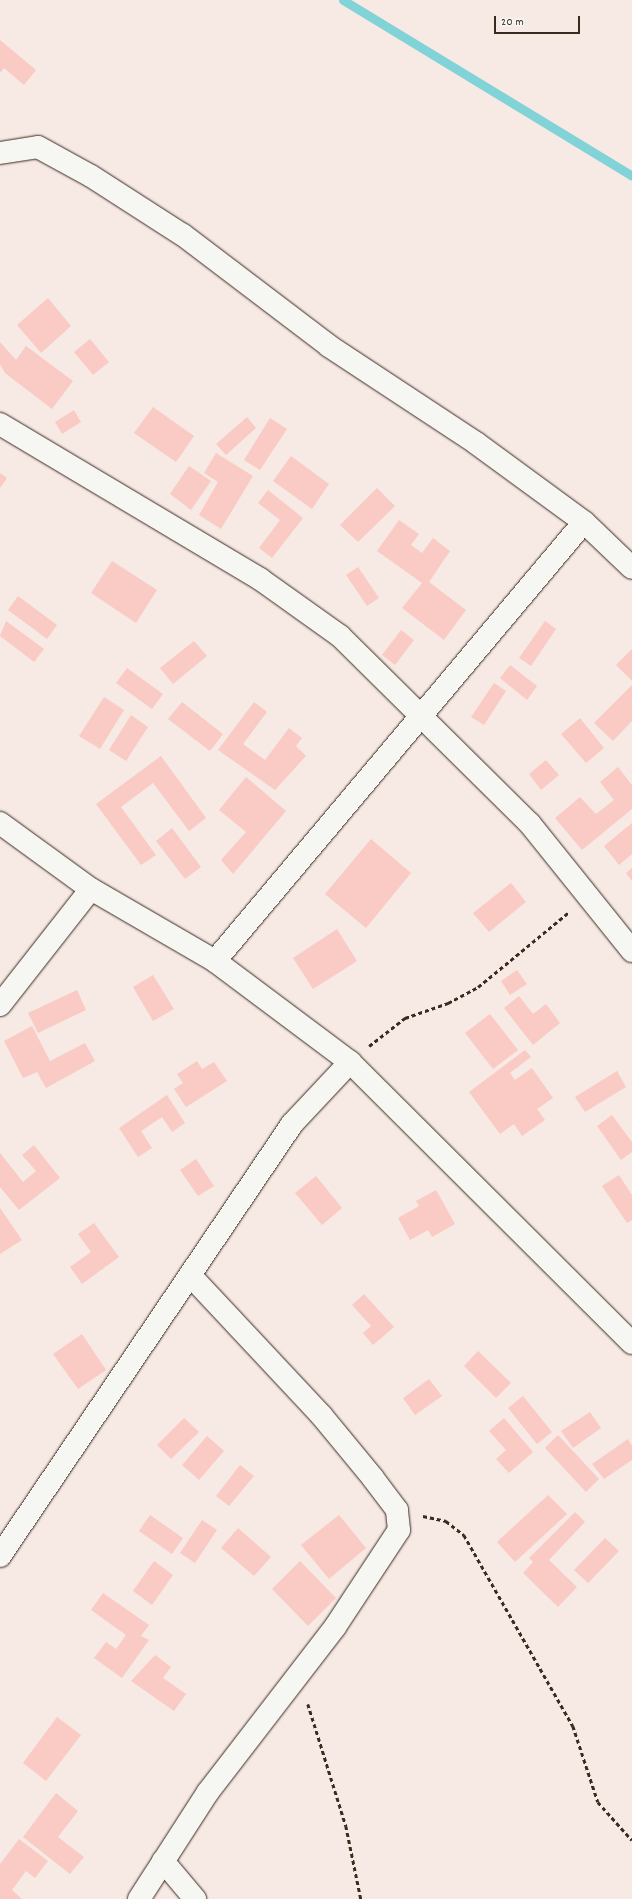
<!DOCTYPE html>
<html>
<head>
<meta charset="utf-8">
<style>
  body { margin:0 }
  #map { position:relative; width:632px; height:1899px; overflow:hidden; background:#f7e9e4; font-family:Dekko,sans-serif }
  div>[style] { position:absolute }
  [style*='--x'] { left:calc(var(--x)*1px); top:calc(var(--y)*1px); width:calc(var(--w)*1px); rotate:calc(var(--a)*1deg) }
  .stream>* { height:9px; margin:-4.5px; padding:0 4.5px; transform-origin:4.5px; border-radius:4.5px; background:#81d3d7 }
  .building>* { inset:0; background:#facac5 }
  .path>* { height:2.5px; margin-top:-1.25px; transform-origin:0; background:repeating-linear-gradient(90deg,#3b2a1e 0 4px,transparent 0 7px) }
  .roads { filter:drop-shadow(0 0 1px #3b2a1e) drop-shadow(0 0 1px #3b2a1e) }
  .street>* { height:22px; margin:-11px; padding:0 11px; transform-origin:11px; border-radius:11px; background:#f6f6f2 }
  span { translate:-50% -50%; white-space:nowrap; text-align:center; line-height:1.15; -webkit-text-stroke:3px #f6f6f2; paint-order:stroke }
  .scale { position:absolute; left:494px; top:16px; width:86px; height:18px; box-sizing:border-box; border:2px solid #3b2a1e; border-top:0; padding-left:5px; font-size:12px; line-height:14px; white-space:nowrap; color:#3b2a1e; -webkit-text-stroke:3px #f6f6f2; paint-order:stroke }
</style>
</head>
<body>
<div id="map">
  <div class="stream">
    <i style="--x:343;--y:0;--w:338;--a:31.3"></i>
  </div>
  <div class="building">
    <i style="clip-path:polygon(0 40px,36px 70px,24px 85px,4px 68px,0 73px)"></i>
    <i style="clip-path:polygon(48px 298px,71px 326px,41px 353px,17px 325px)"></i>
    <i style="clip-path:polygon(90px 339px,109px 362px,93px 375px,74px 352px)"></i>
    <i style="clip-path:polygon(0 342px,16px 360px,26px 346px,73px 381px,52px 409px,5px 373px,0 364px)"></i>
    <i style="clip-path:polygon(153px 407px,194px 436px,176px 462px,134px 433px)"></i>
    <i style="clip-path:polygon(74px 410px,81px 422px,62px 434px,55px 422px)"></i>
    <i style="clip-path:polygon(247px 417px,256px 428px,226px 455px,216px 444px)"></i>
    <i style="clip-path:polygon(270px 418px,287px 429px,260px 470px,244px 460px)"></i>
    <i style="clip-path:polygon(216px 453px,253px 476px,221px 529px,199px 515px,218px 482px,204px 473px)"></i>
    <i style="clip-path:polygon(291px 456px,329px 484px,312px 509px,273px 481px)"></i>
    <i style="clip-path:polygon(189px 466px,211px 481px,191px 510px,170px 494px)"></i>
    <i style="clip-path:polygon(0 473px,7px 478px,0 488px)"></i>
    <i style="clip-path:polygon(377px 488px,395px 506px,358px 542px,340px 525px)"></i>
    <i style="clip-path:polygon(268px 490px,303px 518px,272px 558px,259px 548px,280px 520px,258px 503px)"></i>
    <i style="clip-path:polygon(399px 520px,419px 534px,411px 545px,422px 553px,433px 538px,450px 551px,429px 582px,466px 610px,444px 640px,402px 608px,422px 583px,377px 551px)"></i>
    <i style="clip-path:polygon(112px 561px,157px 590px,136px 623px,91px 593px)"></i>
    <i style="clip-path:polygon(358px 567px,379px 598px,367px 606px,346px 575px)"></i>
    <i style="clip-path:polygon(18px 596px,57px 625px,47px 639px,8px 610px)"></i>
    <i style="clip-path:polygon(6px 621px,44px 649px,34px 662px,0 636px)"></i>
    <i style="clip-path:polygon(545px 621px,556px 629px,531px 666px,519px 658px)"></i>
    <i style="clip-path:polygon(401px 630px,414px 640px,395px 665px,382px 655px)"></i>
    <i style="clip-path:polygon(194px 641px,207px 656px,173px 684px,160px 668px)"></i>
    <i style="clip-path:polygon(632px 649px,632px 681px,616px 665px)"></i>
    <i style="clip-path:polygon(510px 665px,537px 686px,527px 700px,500px 678px)"></i>
    <i style="clip-path:polygon(127px 668px,163px 694px,152px 709px,116px 683px)"></i>
    <i style="clip-path:polygon(494px 683px,506px 691px,484px 725px,471px 717px)"></i>
    <i style="clip-path:polygon(632px 685px,632px 721px,613px 741px,594px 723px)"></i>
    <i style="clip-path:polygon(104px 697px,124px 710px,100px 749px,79px 736px)"></i>
    <i style="clip-path:polygon(182px 702px,223px 734px,210px 751px,168px 719px)"></i>
    <i style="clip-path:polygon(254px 702px,267px 712px,243px 744px,265px 760px,289px 728px,302px 738px,296px 746px,306px 756px,275px 790px,218px 750px)"></i>
    <i style="clip-path:polygon(131px 715px,148px 727px,126px 761px,109px 750px)"></i>
    <i style="clip-path:polygon(580px 718px,604px 748px,586px 763px,561px 734px)"></i>
    <i style="clip-path:polygon(161px 756px,206px 818px,189px 831px,153px 783px,121px 807px,156px 855px,141px 865px,96px 804px)"></i>
    <i style="clip-path:polygon(546px 760px,559px 775px,541px 790px,529px 774px)"></i>
    <i style="clip-path:polygon(618px 767px,632px 785px,632px 809px,582px 850px,555px 818px,580px 797px,596px 814px,614px 800px,600px 782px)"></i>
    <i style="clip-path:polygon(246px 777px,286px 811px,233px 874px,221px 860px,246px 832px,219px 810px)"></i>
    <i style="clip-path:polygon(632px 823px,632px 854px,619px 865px,604px 846px)"></i>
    <i style="clip-path:polygon(172px 828px,201px 867px,185px 879px,156px 841px)"></i>
    <i style="clip-path:polygon(371px 839px,411px 873px,366px 928px,325px 894px)"></i>
    <i style="clip-path:polygon(632px 868px,632px 881px,626px 873px)"></i>
    <i style="clip-path:polygon(511px 883px,526px 902px,489px 932px,473px 913px)"></i>
    <i style="clip-path:polygon(337px 929px,357px 961px,313px 989px,293px 958px)"></i>
    <i style="clip-path:polygon(517px 970px,527px 984px,510px 995px,501px 981px)"></i>
    <i style="clip-path:polygon(153px 975px,174px 1009px,153px 1021px,133px 987px)"></i>
    <i style="clip-path:polygon(77px 990px,86px 1010px,38px 1033px,28px 1013px)"></i>
    <i style="clip-path:polygon(519px 996px,533px 1014px,546px 1004px,560px 1023px,533px 1045px,504px 1008px)"></i>
    <i style="clip-path:polygon(490px 1014px,518px 1050px,493px 1069px,465px 1033px)"></i>
    <i style="clip-path:polygon(32px 1026px,50px 1061px,85px 1043px,95px 1061px,46px 1088px,37px 1072px,23px 1078px,4px 1041px)"></i>
    <i style="clip-path:polygon(525px 1050px,531px 1057px,510px 1073px,515px 1080px,532px 1068px,553px 1098px,537px 1109px,545px 1120px,522px 1136px,514px 1124px,500px 1134px,469px 1092px)"></i>
    <i style="clip-path:polygon(197px 1061px,202px 1069px,214px 1062px,227px 1081px,186px 1107px,174px 1089px,183px 1083px,177px 1074px)"></i>
    <i style="clip-path:polygon(617px 1071px,626px 1087px,585px 1112px,575px 1097px)"></i>
    <i style="clip-path:polygon(167px 1095px,185px 1123px,172px 1132px,162px 1117px,141px 1131px,152px 1148px,138px 1157px,119px 1128px)"></i>
    <i style="clip-path:polygon(612px 1115px,632px 1142px,632px 1152px,621px 1160px,597px 1126px)"></i>
    <i style="clip-path:polygon(34px 1145px,60px 1178px,19px 1210px,0 1187px,0 1153px,23px 1182px,36px 1171px,22px 1155px)"></i>
    <i style="clip-path:polygon(196px 1159px,214px 1186px,198px 1196px,180px 1170px)"></i>
    <i style="clip-path:polygon(619px 1175px,632px 1195px,632px 1220px,627px 1223px,602px 1186px)"></i>
    <i style="clip-path:polygon(316px 1176px,342px 1208px,322px 1225px,295px 1193px)"></i>
    <i style="clip-path:polygon(436px 1190px,455px 1224px,432px 1237px,428px 1230px,410px 1240px,398px 1218px,419px 1206px,416px 1201px)"></i>
    <i style="clip-path:polygon(0 1208px,22px 1240px,0 1254px)"></i>
    <i style="clip-path:polygon(94px 1223px,119px 1257px,82px 1284px,70px 1267px,91px 1252px,78px 1234px)"></i>
    <i style="clip-path:polygon(364px 1294px,394px 1327px,373px 1345px,363px 1333px,371px 1326px,352px 1305px)"></i>
    <i style="clip-path:polygon(82px 1334px,106px 1370px,78px 1389px,53px 1354px)"></i>
    <i style="clip-path:polygon(478px 1351px,511px 1383px,496px 1398px,464px 1366px)"></i>
    <i style="clip-path:polygon(429px 1379px,442px 1396px,415px 1415px,403px 1398px)"></i>
    <i style="clip-path:polygon(523px 1396px,552px 1432px,537px 1444px,508px 1408px)"></i>
    <i style="clip-path:polygon(590px 1412px,601px 1428px,573px 1448px,561px 1431px)"></i>
    <i style="clip-path:polygon(184px 1418px,199px 1432px,171px 1459px,157px 1445px)"></i>
    <i style="clip-path:polygon(504px 1418px,533px 1452px,509px 1473px,496px 1459px,506px 1450px,489px 1431px)"></i>
    <i style="clip-path:polygon(558px 1435px,599px 1479px,586px 1492px,545px 1448px)"></i>
    <i style="clip-path:polygon(207px 1436px,224px 1451px,199px 1480px,182px 1465px)"></i>
    <i style="clip-path:polygon(628px 1439px,632px 1446px,632px 1460px,604px 1479px,592px 1464px)"></i>
    <i style="clip-path:polygon(240px 1465px,254px 1476px,229px 1506px,216px 1496px)"></i>
    <i style="clip-path:polygon(548px 1495px,567px 1514px,515px 1562px,497px 1542px)"></i>
    <i style="clip-path:polygon(575px 1512px,585px 1522px,549px 1560px,577px 1587px,558px 1607px,523px 1573px,533px 1562px,529px 1558px)"></i>
    <i style="clip-path:polygon(150px 1515px,183px 1538px,172px 1554px,139px 1531px)"></i>
    <i style="clip-path:polygon(339px 1515px,366px 1548px,329px 1579px,301px 1545px)"></i>
    <i style="clip-path:polygon(202px 1520px,217px 1530px,195px 1563px,180px 1553px)"></i>
    <i style="clip-path:polygon(238px 1528px,271px 1557px,254px 1576px,221px 1548px)"></i>
    <i style="clip-path:polygon(605px 1538px,619px 1551px,588px 1583px,574px 1570px)"></i>
    <i style="clip-path:polygon(154px 1561px,173px 1575px,152px 1605px,133px 1591px)"></i>
    <i style="clip-path:polygon(300px 1561px,336px 1598px,308px 1626px,272px 1589px)"></i>
    <i style="clip-path:polygon(103px 1593px,149px 1625px,141px 1636px,149px 1640px,122px 1678px,94px 1658px,106px 1642px,116px 1649px,126px 1635px,91px 1610px)"></i>
    <i style="clip-path:polygon(155px 1655px,171px 1667px,163px 1678px,186px 1694px,174px 1711px,131px 1681px)"></i>
    <i style="clip-path:polygon(57px 1717px,81px 1735px,46px 1781px,23px 1763px)"></i>
    <i style="clip-path:polygon(56px 1793px,78px 1811px,58px 1837px,84px 1857px,70px 1874px,23px 1837px)"></i>
    <i style="clip-path:polygon(19px 1839px,48px 1861px,35px 1878px,26px 1871px,12px 1890px,22px 1899px,0 1899px,0 1864px)"></i>
  </div>
  <div class="path">
    <i style="--x:369;--y:1046;--w:46;--a:-37.9"></i>
    <i style="--x:405;--y:1018;--w:46;--a:-19.2"></i>
    <i style="--x:448;--y:1003;--w:34;--a:-28"></i>
    <i style="--x:478;--y:987;--w:118;--a:-39.5"></i>
    <i style="--x:423;--y:1516;--w:24;--a:12"></i>
    <i style="--x:446;--y:1521;--w:23;--a:38"></i>
    <i style="--x:464;--y:1535;--w:220;--a:60.3"></i>
    <i style="--x:573;--y:1726;--w:80;--a:71.8"></i>
    <i style="--x:598;--y:1802;--w:51;--a:48.2"></i>
    <i style="--x:308;--y:1704;--w:128;--a:72.7"></i>
    <i style="--x:346;--y:1826;--w:75;--a:78.4"></i>
  </div>
  <div class="roads">
    <div class="street">
      <i style="--x:0;--y:153;--w:38;--a:-9"></i>
      <i style="--x:38;--y:147;--w:60;--a:28.7"></i>
      <i style="--x:91;--y:176;--w:109;--a:32.7"></i>
      <i style="--x:183;--y:235;--w:183;--a:37.2"></i>
      <i style="--x:329;--y:346;--w:176;--a:33.4"></i>
      <i style="--x:476;--y:443;--w:134;--a:36.2"></i>
      <i style="--x:584;--y:522;--w:66;--a:43.8"></i>
      <i style="--x:0;--y:424;--w:303;--a:30.8"></i>
      <i style="--x:260;--y:579;--w:98;--a:35.5"></i>
      <i style="--x:340;--y:636;--w:267;--a:44.7"></i>
      <i style="--x:530;--y:824;--w:163;--a:51.2"></i>
      <i style="--x:0;--y:823;--w:112;--a:36"></i>
      <i style="--x:91;--y:889;--w:143;--a:30.1"></i>
      <i style="--x:215;--y:961;--w:169;--a:36.8"></i>
      <i style="--x:350;--y:1062;--w:398;--a:44.9"></i>
      <i style="--x:215;--y:961;--w:573;--a:-49.95"></i>
      <i style="--x:0;--y:1005;--w:147;--a:-51.9"></i>
      <i style="--x:0;--y:1556;--w:521;--a:-55.94"></i>
      <i style="--x:292;--y:1124;--w:85;--a:-46.9"></i>
      <i style="--x:163;--y:1861;--w:50;--a:49.9"></i>
      <i style="--x:139;--y:1899;--w:127;--a:-57.2"></i>
      <i style="--x:208;--y:1792;--w:208;--a:-52.4"></i>
      <i style="--x:335;--y:1627;--w:116;--a:-56.6"></i>
      <i style="--x:399;--y:1530;--w:20;--a:-96"></i>
      <i style="--x:397;--y:1510;--w:40;--a:-127"></i>
      <i style="--x:373;--y:1478;--w:82;--a:-129.5"></i>
      <i style="--x:321;--y:1415;--w:190;--a:-133.1"></i>
    </div>
  </div>
  <div class="scale">20 m</div>
</div>
</body>
</html>
